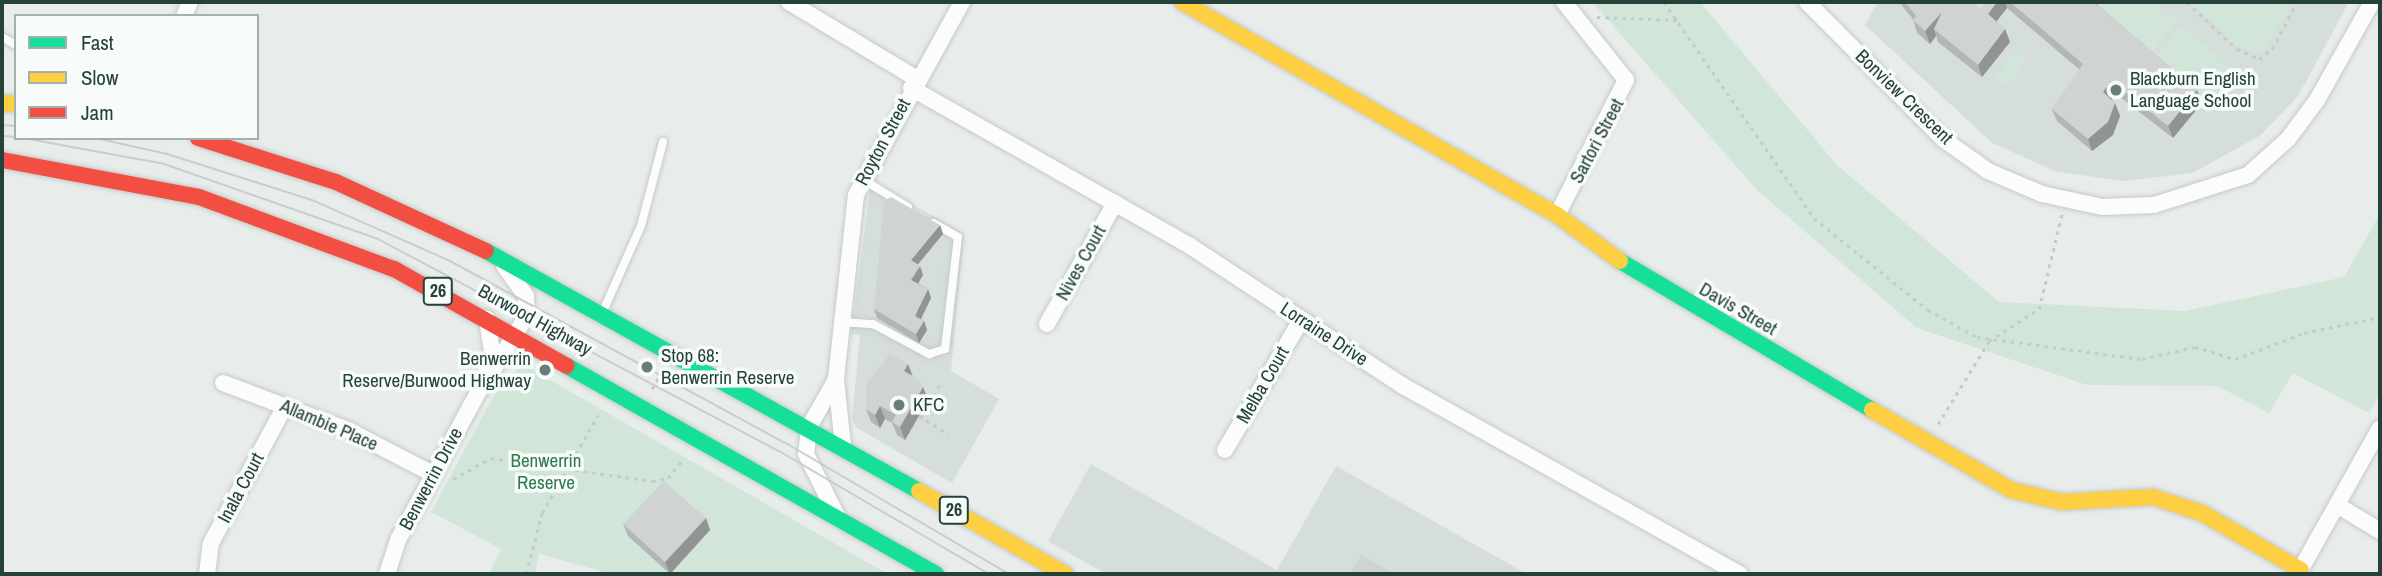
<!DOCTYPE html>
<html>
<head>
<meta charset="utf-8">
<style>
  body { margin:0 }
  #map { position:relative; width:2382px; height:576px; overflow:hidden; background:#e8edeb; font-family:"Archivo Narrow",sans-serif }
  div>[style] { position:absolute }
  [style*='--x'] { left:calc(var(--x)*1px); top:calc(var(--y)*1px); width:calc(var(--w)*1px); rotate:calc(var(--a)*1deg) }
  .built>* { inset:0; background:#d6dedb }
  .green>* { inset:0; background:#d1e6d8 }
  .path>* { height:2.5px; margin-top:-1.25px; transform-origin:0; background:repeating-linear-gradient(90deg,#c3ccca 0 3.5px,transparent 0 8.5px) }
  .roads { filter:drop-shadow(0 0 2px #c5cac8) drop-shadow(0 0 2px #c5cac8) }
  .lane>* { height:8px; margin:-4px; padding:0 4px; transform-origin:4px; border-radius:4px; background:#fcfcfc }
  .street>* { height:16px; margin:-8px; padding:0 8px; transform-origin:8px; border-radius:8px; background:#fcfcfc }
  .fast>* { height:16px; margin:-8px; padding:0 8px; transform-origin:8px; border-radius:8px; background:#16e098 }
  .slow>* { height:16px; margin:-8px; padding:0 8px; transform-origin:8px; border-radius:8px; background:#ffcf43 }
  .jam>* { height:16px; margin:-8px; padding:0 8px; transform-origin:8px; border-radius:8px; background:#f24e42 }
  .tram>* { height:2px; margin:-1px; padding:0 1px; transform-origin:1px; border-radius:1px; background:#c9cdcc }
  .wall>* { inset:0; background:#b2b6b5 }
  .shaded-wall>* { inset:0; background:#919493 }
  .building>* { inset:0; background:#cfd4d2 }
  .dots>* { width:19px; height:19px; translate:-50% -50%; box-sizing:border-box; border:4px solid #f7fbf9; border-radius:50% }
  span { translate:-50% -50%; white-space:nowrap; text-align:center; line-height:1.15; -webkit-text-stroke:7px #f7fbf9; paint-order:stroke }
  .shield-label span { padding:2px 5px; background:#f7fbf9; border:2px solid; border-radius:5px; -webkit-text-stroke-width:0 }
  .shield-label { font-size:18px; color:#24423a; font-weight:700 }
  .poi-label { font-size:19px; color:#24423a }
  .left { translate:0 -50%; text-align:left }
  .right { translate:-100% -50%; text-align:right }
  .street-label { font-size:19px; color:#24423a }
  .park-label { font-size:19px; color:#2d7a4b }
  .frame { position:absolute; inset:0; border:4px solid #24423a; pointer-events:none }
  .legend { position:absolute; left:14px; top:14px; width:245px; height:126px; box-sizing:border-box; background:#f7fbf9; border:2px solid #a3b1ad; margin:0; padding:9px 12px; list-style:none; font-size:21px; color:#24423a }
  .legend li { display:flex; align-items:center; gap:14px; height:35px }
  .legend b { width:35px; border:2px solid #a3b1ad }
</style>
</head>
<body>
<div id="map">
  <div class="built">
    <i style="clip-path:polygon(1878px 2px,2349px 2px,2298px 96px,2261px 135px,2193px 173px,2125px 181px,2057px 172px,1992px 143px,1865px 25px)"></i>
    <i style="clip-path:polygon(871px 180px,964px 234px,951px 371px,999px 399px,952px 483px,857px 428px,852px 419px,860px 335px,851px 334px)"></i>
    <i style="clip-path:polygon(1091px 464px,1277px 570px,1336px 466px,1527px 574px,1106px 574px,1048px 541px)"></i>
  </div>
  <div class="green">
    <i style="clip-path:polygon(1592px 2px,1700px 2px,1837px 165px,1999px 302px,2185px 311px,2344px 277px,2380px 214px,2380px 393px,2369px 413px,2293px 373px,2269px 413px,2217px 386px,2087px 385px,1917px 328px,1758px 191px)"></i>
    <i style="clip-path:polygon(2104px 2px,2154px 2px,2177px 21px,2153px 50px,2100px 6px)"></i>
    <i style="clip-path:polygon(2192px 2px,2293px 2px,2261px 55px,2235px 45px)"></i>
    <i style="clip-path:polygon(2182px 26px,2234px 70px,2210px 99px,2157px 55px)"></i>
    <i style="clip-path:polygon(2016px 51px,2027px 61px,2006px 87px,1995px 77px)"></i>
    <i style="clip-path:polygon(522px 364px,888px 574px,612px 574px,539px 554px,535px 574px,489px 574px,501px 549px,431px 512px,493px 397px)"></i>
  </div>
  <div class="path">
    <i style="--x:1664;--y:2;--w:263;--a:55.2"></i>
    <i style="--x:1814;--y:218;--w:146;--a:38.9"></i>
    <i style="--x:1928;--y:310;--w:56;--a:28.9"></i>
    <i style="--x:1977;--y:337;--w:166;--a:7.6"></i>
    <i style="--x:2142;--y:359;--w:54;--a:-12.8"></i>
    <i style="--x:2195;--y:347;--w:42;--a:16.7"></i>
    <i style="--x:2235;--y:359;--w:74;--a:-20.6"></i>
    <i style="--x:2304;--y:333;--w:78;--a:-11.9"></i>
    <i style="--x:2187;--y:2;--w:69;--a:43.2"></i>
    <i style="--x:2237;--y:49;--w:24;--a:24"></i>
    <i style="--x:2259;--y:59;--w:16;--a:-38"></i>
    <i style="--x:2272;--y:49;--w:53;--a:-62"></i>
    <i style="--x:1597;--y:17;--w:81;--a:2.1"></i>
    <i style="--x:652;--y:389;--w:21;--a:-62"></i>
    <i style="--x:919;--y:416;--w:35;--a:31"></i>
    <i style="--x:921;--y:418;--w:41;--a:-60.9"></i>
    <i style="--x:1938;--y:424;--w:97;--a:-58.4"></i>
    <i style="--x:1989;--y:341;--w:59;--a:-32.6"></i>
    <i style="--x:2039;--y:309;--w:99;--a:-76.5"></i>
    <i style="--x:453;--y:479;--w:43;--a:-28.9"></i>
    <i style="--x:491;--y:458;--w:163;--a:8.1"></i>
    <i style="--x:652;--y:481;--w:16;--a:-11"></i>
    <i style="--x:668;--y:478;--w:22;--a:-51"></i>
    <i style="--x:526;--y:574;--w:63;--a:-75.3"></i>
    <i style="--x:542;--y:513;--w:113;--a:-60.3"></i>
  </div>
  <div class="roads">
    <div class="lane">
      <i style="--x:2;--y:37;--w:16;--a:30"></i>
      <i style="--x:862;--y:179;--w:54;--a:31.3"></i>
      <i style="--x:604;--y:309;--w:91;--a:-66"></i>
      <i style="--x:641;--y:226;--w:87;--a:-75.3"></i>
      <i style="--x:842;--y:322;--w:31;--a:4"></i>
      <i style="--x:873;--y:324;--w:64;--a:28.2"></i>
      <i style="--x:929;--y:354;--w:17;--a:-17"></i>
      <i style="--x:945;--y:349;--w:113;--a:-83.4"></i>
      <i style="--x:958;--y:237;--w:28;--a:-150"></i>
    </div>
    <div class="street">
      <i style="--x:789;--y:2;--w:149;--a:31"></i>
      <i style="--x:1807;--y:2;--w:193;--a:45.2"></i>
      <i style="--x:1943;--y:139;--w:55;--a:35.4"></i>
      <i style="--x:1988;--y:171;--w:59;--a:23.1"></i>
      <i style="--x:2042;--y:194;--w:61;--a:12.2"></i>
      <i style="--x:2102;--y:207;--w:52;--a:-2.2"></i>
      <i style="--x:2154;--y:205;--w:99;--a:-17.7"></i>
      <i style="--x:2248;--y:175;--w:54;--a:-42"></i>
      <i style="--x:2288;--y:139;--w:49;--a:-53.4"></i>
      <i style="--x:2317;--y:100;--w:112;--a:-60.7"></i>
      <i style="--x:184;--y:16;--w:15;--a:-67"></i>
      <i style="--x:911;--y:88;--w:321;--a:29.5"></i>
      <i style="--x:1190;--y:246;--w:255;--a:33.3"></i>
      <i style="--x:1403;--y:386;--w:386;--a:29.2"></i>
      <i style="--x:1557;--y:215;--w:152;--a:-62.9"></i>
      <i style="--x:1626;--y:80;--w:100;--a:-128.5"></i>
      <i style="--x:1047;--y:324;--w:139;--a:-60.7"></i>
      <i style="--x:488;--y:378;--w:74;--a:-58.2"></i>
      <i style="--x:527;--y:315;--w:19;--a:-93"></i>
      <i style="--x:526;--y:296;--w:37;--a:-126"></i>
      <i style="--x:835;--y:381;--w:53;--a:119.5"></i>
      <i style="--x:809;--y:427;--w:27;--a:96"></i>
      <i style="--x:806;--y:454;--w:69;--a:63.4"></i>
      <i style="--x:223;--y:383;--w:136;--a:20.7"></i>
      <i style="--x:350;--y:431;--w:93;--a:27.4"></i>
      <i style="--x:843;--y:446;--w:67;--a:-96"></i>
      <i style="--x:836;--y:379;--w:185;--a:-83.8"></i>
      <i style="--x:856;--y:195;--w:220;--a:-61.2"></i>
      <i style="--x:1225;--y:450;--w:151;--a:-59.7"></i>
      <i style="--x:2337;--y:505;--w:50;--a:31.2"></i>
      <i style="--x:207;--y:574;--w:31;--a:-83"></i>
      <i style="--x:211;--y:543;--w:156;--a:-61.6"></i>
      <i style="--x:387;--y:574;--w:38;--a:-72"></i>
      <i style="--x:399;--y:538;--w:174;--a:-61.5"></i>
      <i style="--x:482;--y:385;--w:35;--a:-74"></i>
      <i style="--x:492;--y:351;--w:33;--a:-99"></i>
      <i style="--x:2298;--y:574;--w:167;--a:-60.7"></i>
    </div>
    <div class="fast">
      <i style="--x:486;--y:251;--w:495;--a:29"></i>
      <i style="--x:1620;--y:261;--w:293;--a:30.6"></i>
      <i style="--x:567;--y:366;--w:424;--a:29.4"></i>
    </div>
    <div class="slow">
      <i style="--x:1182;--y:2;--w:431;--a:29.6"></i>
      <i style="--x:1557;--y:215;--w:78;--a:36.1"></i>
      <i style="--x:2;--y:103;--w:14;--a:4"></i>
      <i style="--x:1872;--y:410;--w:160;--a:29.9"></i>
      <i style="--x:2011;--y:490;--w:52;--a:13.2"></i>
      <i style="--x:2062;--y:502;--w:91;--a:-3.1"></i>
      <i style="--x:2153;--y:497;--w:52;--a:18.1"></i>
      <i style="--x:2202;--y:513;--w:114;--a:29.9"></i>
      <i style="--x:919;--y:491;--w:168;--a:29.6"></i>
    </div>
    <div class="jam">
      <i style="--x:198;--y:138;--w:145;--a:17.7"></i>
      <i style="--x:336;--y:182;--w:165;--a:24.7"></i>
      <i style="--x:2;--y:160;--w:200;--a:10.6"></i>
      <i style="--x:199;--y:197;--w:208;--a:20.3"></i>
      <i style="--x:394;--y:269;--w:198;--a:29.3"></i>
    </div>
  </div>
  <div class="tram">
    <i style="--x:2;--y:125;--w:14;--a:4"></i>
    <i style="--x:2;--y:136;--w:14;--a:4"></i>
    <i style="--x:23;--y:138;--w:143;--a:10.4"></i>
    <i style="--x:164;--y:164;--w:227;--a:19.3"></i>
    <i style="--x:378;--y:239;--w:454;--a:27.9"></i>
    <i style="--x:779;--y:451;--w:243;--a:30.4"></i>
    <i style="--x:95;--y:138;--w:74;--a:12.5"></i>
    <i style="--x:167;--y:154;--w:152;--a:17.6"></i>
    <i style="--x:312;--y:200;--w:151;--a:23.8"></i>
    <i style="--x:450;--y:261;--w:380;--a:28.5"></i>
    <i style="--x:784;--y:442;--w:261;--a:30.4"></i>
  </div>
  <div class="wall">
    <i style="clip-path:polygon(1899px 2px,1971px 2px,1981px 10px,1988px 2px,2097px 2px,2098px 6px,2197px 90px,2202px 103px,2173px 138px,2116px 94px,2112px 100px,2115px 103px,2120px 116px,2113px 135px,2092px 151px,2057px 121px,2052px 109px,2080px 70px,2007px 8px,1996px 22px,2005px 29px,2010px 42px,1982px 77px,1938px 42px,1936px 36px,1930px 44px,1917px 33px,1913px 19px)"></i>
    <i style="clip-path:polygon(940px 225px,943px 234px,918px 264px,923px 275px,918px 283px,928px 289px,931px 298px,921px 319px,924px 321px,927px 330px,919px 343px,877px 318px,874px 309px)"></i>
    <i style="clip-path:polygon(908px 364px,912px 376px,923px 387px,928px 400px,905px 440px,897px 435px,892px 423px,885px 419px,880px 428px,871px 422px,866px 409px)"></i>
    <i style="clip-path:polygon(706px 518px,710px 530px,670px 574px,628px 536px,623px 524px)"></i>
  </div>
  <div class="shaded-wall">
    <i style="clip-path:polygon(1997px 2px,2005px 2px,2007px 8px,1992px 27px,1988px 14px)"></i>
    <i style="clip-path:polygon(1942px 12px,1934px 29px,1936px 36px,1930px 44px,1925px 31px)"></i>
    <i style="clip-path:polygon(2005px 29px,2010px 42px,1982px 77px,1978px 65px)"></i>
    <i style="clip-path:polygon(2111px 81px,2116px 94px,2108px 105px,2103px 92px)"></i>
    <i style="clip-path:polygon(2197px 90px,2202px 103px,2173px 138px,2168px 126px)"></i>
    <i style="clip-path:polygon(2115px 103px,2120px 116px,2113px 135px,2092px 151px,2088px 139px)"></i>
    <i style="clip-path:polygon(940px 225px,943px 234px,914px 269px,911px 260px)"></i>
    <i style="clip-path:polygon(920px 266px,923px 275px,915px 289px,911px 280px)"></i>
    <i style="clip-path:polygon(928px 289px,931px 298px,918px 325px,915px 316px)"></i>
    <i style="clip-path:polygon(924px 321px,927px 330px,919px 343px,916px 334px)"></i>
    <i style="clip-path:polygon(908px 364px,913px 377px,904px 371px)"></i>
    <i style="clip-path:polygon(923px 387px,928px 400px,905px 440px,900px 427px)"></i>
    <i style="clip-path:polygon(880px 406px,885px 419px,880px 428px,875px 415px)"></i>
    <i style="clip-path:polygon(706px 518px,710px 530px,670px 574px,665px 562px)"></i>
  </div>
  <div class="building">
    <i style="clip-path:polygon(1905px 2px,1949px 2px,1947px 5px,1952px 2px,1971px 2px,1981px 10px,1988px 2px,1997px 2px,1988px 14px,2005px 29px,1978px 65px,1934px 29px,1942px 12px,1925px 31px,1913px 20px,1916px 16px)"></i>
    <i style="clip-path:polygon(2010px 2px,2093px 2px,2197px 90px,2168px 126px,2111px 81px,2103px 92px,2115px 103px,2108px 122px,2088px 139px,2052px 109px,2083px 64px)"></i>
    <i style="clip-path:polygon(891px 197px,940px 225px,911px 260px,920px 266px,911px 280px,928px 289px,915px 316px,924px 321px,916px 334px,874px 309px,884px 201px)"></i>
    <i style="clip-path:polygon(890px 354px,908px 364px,904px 371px,918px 379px,923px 387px,900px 427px,892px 422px,896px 415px,880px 406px,875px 415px,866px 409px,866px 384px)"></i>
    <i style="clip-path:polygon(664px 481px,706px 518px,665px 562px,623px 524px)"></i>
    <i style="clip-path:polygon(1361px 555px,1395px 574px,1350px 574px)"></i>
  </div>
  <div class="dots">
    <i style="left:2116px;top:90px;background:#697e78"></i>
    <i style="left:647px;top:367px;background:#697e78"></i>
    <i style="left:545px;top:370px;background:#697e78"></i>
    <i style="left:899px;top:405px;background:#697e78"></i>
  </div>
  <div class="shield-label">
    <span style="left:438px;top:291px">26</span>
    <span style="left:954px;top:510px">26</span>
  </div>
  <div class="poi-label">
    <span class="left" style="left:2130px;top:90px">Blackburn English<br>Language School</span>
    <span class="left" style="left:661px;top:367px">Stop 68:<br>Benwerrin Reserve</span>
    <span class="right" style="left:531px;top:370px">Benwerrin<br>Reserve/Burwood Highway</span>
    <span class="left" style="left:913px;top:405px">KFC</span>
  </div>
  <div class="street-label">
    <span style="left:1904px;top:97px;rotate:44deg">Bonview Crescent</span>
    <span style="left:1597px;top:141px;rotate:-62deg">Sartori Street</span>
    <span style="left:883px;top:142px;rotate:-62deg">Royton Street</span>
    <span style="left:1081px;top:263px;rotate:-61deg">Nives Court</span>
    <span style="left:1738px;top:309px;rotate:30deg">Davis Street</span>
    <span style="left:535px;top:320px;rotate:29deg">Burwood Highway</span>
    <span style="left:1324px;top:334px;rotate:33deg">Lorraine Drive</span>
    <span style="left:1263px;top:385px;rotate:-60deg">Melba Court</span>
    <span style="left:329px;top:425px;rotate:23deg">Allambie Place</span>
    <span style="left:431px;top:479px;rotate:-62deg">Benwerrin Drive</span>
    <span style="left:241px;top:488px;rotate:-62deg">Inala Court</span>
  </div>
  <div class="park-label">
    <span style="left:546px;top:472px">Benwerrin<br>Reserve</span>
  </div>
  <div class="frame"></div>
  <ul class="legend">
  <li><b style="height:9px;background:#16e098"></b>Fast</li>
  <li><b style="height:9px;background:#ffcf43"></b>Slow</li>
  <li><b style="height:9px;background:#f24e42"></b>Jam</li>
  </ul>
</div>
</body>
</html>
